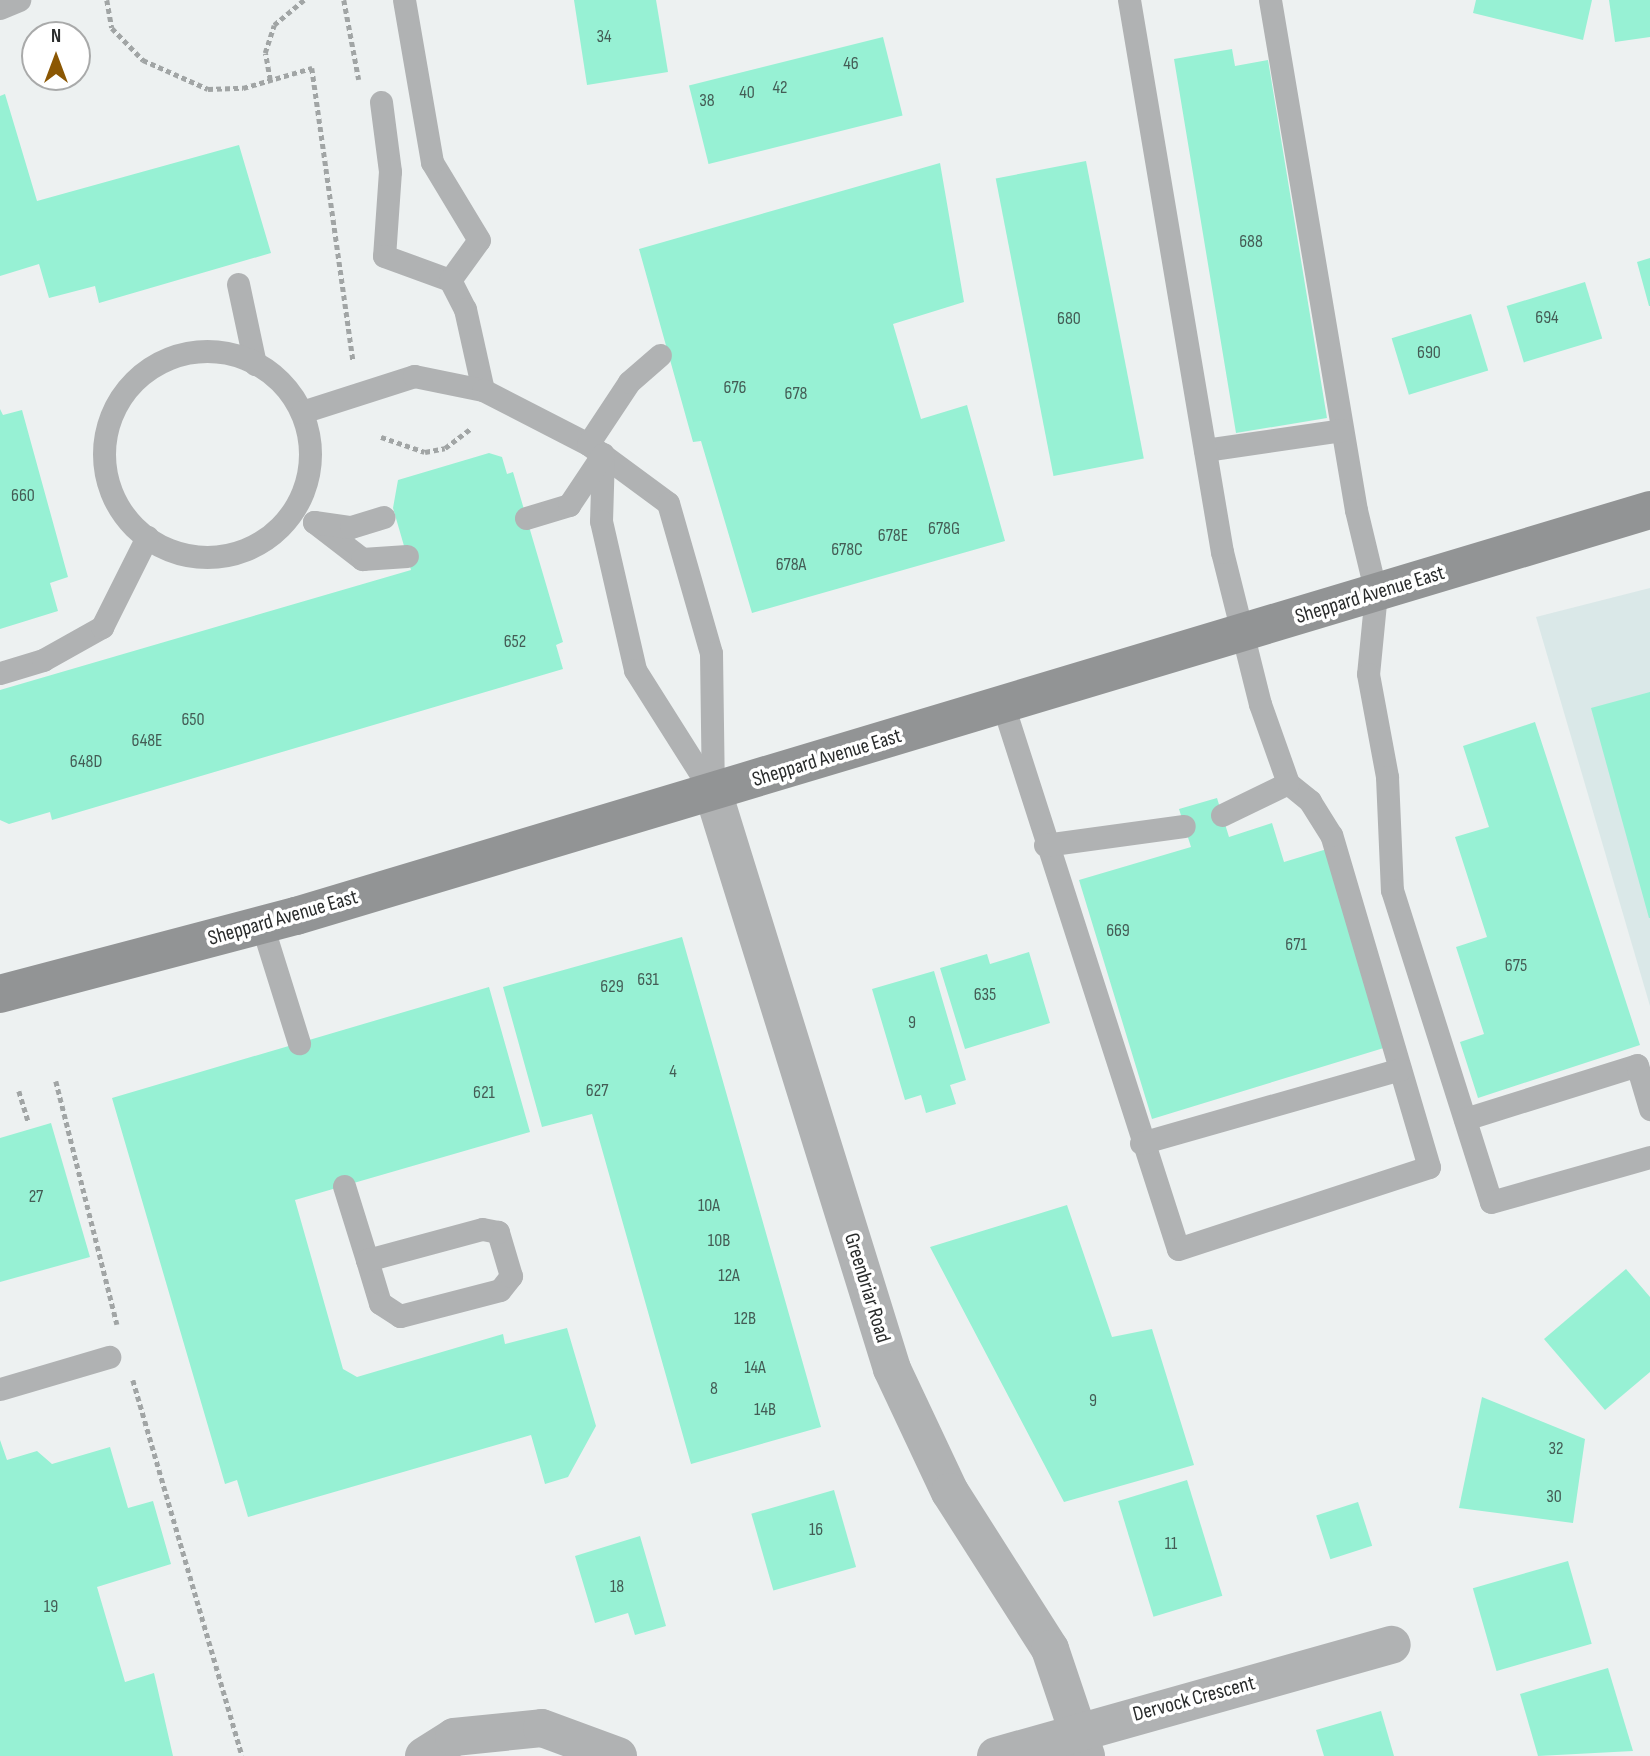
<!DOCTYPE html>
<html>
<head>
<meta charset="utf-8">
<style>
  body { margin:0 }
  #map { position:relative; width:1650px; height:1756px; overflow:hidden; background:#edf1f1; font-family:"Sofia Sans Condensed",sans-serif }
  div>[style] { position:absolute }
  .built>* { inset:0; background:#dae8e8 }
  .building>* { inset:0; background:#97f1d4; transform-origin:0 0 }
  .path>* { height:4.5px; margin-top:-2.25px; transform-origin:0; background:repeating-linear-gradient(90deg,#a1a5a5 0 5px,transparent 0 8.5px) }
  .service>* { height:23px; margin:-11.5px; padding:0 11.5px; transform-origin:11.5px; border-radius:11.5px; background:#b0b2b3 }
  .service>.ring { margin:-11.5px; padding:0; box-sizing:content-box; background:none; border:23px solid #b0b2b3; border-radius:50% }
  .minor>* { height:38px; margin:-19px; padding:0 19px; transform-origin:19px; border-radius:19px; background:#b0b2b3 }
  .secondary>* { height:38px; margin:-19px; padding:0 19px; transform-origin:19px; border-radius:19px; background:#929495 }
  span { translate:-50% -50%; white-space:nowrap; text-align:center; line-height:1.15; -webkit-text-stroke:7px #fff; paint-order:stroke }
  .number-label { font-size:18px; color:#445c55 }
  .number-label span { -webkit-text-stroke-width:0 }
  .street-label { font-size:21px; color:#292b2b }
  .north { position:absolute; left:21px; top:21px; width:70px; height:70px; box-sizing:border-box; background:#fff; border:2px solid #a9aaaa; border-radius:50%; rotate:0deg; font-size:19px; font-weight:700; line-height:28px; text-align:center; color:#292b2b }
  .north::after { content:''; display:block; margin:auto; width:24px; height:32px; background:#8b5703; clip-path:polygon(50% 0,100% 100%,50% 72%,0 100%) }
</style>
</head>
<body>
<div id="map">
  <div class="built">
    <div style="clip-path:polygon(1650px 588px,1650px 1006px,1536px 617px)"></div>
  </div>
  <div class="building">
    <div style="clip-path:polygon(574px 0,656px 0,668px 72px,587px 85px)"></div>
    <div style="clip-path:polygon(1476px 0,1592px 0,1583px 40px,1473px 13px)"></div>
    <div style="clip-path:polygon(1609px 0,1650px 0,1650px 37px,1615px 42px)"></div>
    <div style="left:883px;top:37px;width:81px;height:200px;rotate:76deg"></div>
    <div style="clip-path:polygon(1232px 49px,1235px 66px,1268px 60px,1327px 418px,1236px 433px,1174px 59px)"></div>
    <div style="clip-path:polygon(5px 94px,37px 201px,239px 145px,271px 253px,99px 303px,95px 286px,49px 298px,39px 264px,0 276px,0 96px)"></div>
    <div style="left:1086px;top:161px;width:303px;height:92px;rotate:79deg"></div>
    <div style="clip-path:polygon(940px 163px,964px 302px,893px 324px,921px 419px,967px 405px,1005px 541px,752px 613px,701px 441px,693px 442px,639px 249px)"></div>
    <div style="clip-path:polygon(1650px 258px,1650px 306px,1649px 306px,1637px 262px)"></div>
    <div style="left:1585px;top:282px;width:59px;height:82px;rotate:73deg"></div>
    <div style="left:1471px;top:314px;width:59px;height:83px;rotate:73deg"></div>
    <div style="clip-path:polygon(0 409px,3px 415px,22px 410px,68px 577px,50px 583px,58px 611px,0 629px)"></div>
    <div style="clip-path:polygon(489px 453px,502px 457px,507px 474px,513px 472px,563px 642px,556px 645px,563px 669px,52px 820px,50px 812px,9px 824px,0 820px,0 690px,411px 570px,393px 508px,398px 480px)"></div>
    <div style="clip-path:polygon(1650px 692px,1650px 918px,1649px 918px,1591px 708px)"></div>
    <div style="clip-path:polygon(1535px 722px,1640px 1045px,1478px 1098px,1460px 1042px,1484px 1034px,1456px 947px,1487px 937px,1455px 837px,1489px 827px,1463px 746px)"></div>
    <div style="clip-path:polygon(1217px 798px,1229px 837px,1272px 823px,1284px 862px,1327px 849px,1387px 1047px,1152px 1119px,1079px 880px,1191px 847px,1179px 809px)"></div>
    <div style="clip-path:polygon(682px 937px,821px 1427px,691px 1464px,592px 1114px,542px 1127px,503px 987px)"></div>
    <div style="clip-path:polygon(1029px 952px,1050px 1023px,965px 1049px,940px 968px,987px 954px,990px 964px)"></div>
    <div style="clip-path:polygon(934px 971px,966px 1080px,950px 1085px,956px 1104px,926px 1113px,921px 1095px,905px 1100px,872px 989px)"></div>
    <div style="clip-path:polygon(489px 987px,530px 1132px,295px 1200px,343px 1369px,357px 1377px,503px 1334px,505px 1344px,567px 1328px,596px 1426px,568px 1477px,545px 1484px,531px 1435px,248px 1517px,237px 1480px,225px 1484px,112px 1098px)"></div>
    <div style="clip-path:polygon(51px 1123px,90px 1257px,0 1282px,0 1138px)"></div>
    <div style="clip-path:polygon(1067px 1205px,1112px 1337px,1152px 1329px,1194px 1465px,1064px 1502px,930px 1247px)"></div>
    <div style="clip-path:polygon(1626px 1269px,1650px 1297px,1650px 1372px,1605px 1410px,1544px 1339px)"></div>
    <div style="clip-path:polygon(1482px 1397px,1585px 1439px,1573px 1523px,1459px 1508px)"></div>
    <div style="clip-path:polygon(0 1440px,7px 1460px,37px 1451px,52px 1464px,110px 1447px,128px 1508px,153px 1501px,171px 1564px,97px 1587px,125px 1682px,154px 1673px,173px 1756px,0 1756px)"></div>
    <div style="left:1187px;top:1480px;width:121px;height:72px;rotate:73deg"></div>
    <div style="left:834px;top:1490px;width:80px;height:86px;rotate:74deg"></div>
    <div style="left:1358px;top:1502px;width:46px;height:44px;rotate:72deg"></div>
    <div style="clip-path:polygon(640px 1536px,666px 1626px,635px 1635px,628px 1613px,595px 1623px,575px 1556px)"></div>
    <div style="left:1568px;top:1561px;width:86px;height:99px;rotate:74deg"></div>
    <div style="clip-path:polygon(1608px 1668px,1633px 1751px,1538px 1756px,1520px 1694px)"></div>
    <div style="clip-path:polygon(1381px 1711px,1394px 1756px,1324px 1756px,1316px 1730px)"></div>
  </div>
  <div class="path">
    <div style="left:107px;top:0;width:28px;rotate:80deg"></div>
    <div style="left:112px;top:28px;width:45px;rotate:45.9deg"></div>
    <div style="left:143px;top:60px;width:71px;rotate:24deg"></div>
    <div style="left:208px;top:89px;width:35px;rotate:-2deg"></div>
    <div style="left:243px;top:88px;width:72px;rotate:-16.2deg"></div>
    <div style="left:312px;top:68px;width:295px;rotate:82deg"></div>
    <div style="left:344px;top:0;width:81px;rotate:79.4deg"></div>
    <div style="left:270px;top:80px;width:27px;rotate:-100deg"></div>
    <div style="left:265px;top:53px;width:29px;rotate:-72deg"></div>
    <div style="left:274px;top:25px;width:39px;rotate:-40deg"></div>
    <div style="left:381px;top:437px;width:46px;rotate:18.8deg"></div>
    <div style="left:425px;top:452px;width:20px;rotate:-11deg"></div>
    <div style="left:445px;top:448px;width:31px;rotate:-37deg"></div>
    <div style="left:56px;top:1081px;width:251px;rotate:75.9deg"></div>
    <div style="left:19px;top:1091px;width:31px;rotate:73deg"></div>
    <div style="left:133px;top:1380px;width:391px;rotate:73.8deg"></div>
  </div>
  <div class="service">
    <div style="left:1270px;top:0;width:517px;rotate:80.43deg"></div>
    <div style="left:1356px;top:510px;width:85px;rotate:76.5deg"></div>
    <div style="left:1376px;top:593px;width:81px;rotate:95.6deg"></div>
    <div style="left:1368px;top:674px;width:105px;rotate:79.5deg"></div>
    <div style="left:1387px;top:777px;width:113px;rotate:87.5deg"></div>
    <div style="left:1392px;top:890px;width:327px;rotate:72.4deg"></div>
    <div style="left:1491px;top:1202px;width:165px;rotate:-15.8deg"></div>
    <div style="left:0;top:8px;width:21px;rotate:-23deg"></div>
    <div style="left:381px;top:102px;width:70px;rotate:82.6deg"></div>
    <div style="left:390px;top:171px;width:85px;rotate:94deg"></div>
    <div style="left:384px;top:256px;width:70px;rotate:20deg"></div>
    <div style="left:450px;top:280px;width:49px;rotate:-54.1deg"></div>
    <div style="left:479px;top:240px;width:91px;rotate:-121.1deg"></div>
    <div style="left:432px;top:162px;width:164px;rotate:-99.8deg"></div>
    <div style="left:450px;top:280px;width:33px;rotate:63deg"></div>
    <div style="left:465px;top:309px;width:83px;rotate:77.5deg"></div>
    <div style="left:238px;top:284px;width:82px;rotate:78deg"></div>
    <div class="ring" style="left:104px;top:351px;width:183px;height:183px"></div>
    <div style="left:302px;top:412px;width:118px;rotate:-17.8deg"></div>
    <div style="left:414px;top:376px;width:70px;rotate:11.5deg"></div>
    <div style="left:483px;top:390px;width:118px;rotate:27.2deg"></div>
    <div style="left:588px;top:444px;width:99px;rotate:36.4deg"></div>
    <div style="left:668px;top:503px;width:156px;rotate:74deg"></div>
    <div style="left:711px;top:653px;width:139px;rotate:89.2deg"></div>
    <div style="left:588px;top:444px;width:74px;rotate:-56.5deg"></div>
    <div style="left:629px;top:382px;width:41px;rotate:-41.1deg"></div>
    <div style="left:1205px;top:450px;width:138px;rotate:-8.3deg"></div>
    <div style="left:603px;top:454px;width:67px;rotate:91.7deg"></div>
    <div style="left:601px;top:521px;width:153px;rotate:77.1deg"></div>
    <div style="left:635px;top:670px;width:144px;rotate:57.7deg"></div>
    <div style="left:526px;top:518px;width:45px;rotate:-16.8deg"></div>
    <div style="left:569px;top:505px;width:61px;rotate:-56.3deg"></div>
    <div style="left:314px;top:522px;width:61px;rotate:37.6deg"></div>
    <div style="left:362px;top:559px;width:45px;rotate:-3.8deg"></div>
    <div style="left:314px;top:522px;width:37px;rotate:8deg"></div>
    <div style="left:351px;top:527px;width:34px;rotate:-17deg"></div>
    <div style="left:0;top:673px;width:45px;rotate:-16.8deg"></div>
    <div style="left:43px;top:660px;width:68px;rotate:-29.2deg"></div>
    <div style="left:102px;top:627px;width:101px;rotate:-63.4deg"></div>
    <div style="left:1003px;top:705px;width:571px;rotate:72.17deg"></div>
    <div style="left:1178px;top:1249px;width:264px;rotate:-18.1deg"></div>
    <div style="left:1429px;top:1167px;width:346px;rotate:-106.4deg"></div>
    <div style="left:1331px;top:835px;width:40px;rotate:-122deg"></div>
    <div style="left:1310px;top:801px;width:28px;rotate:-141deg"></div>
    <div style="left:1288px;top:783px;width:84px;rotate:-109.5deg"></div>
    <div style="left:1260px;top:704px;width:157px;rotate:-104deg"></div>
    <div style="left:1222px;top:552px;width:560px;rotate:-99.56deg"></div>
    <div style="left:1222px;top:815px;width:73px;rotate:-25.9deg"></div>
    <div style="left:1045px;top:845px;width:140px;rotate:-7.8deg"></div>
    <div style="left:262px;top:925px;width:124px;rotate:72.6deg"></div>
    <div style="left:1465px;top:1119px;width:180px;rotate:-17.4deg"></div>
    <div style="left:1637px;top:1065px;width:46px;rotate:73.5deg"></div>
    <div style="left:1141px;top:1143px;width:269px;rotate:-15.9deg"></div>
    <div style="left:344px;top:1186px;width:77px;rotate:72.7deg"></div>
    <div style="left:367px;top:1260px;width:45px;rotate:73.2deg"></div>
    <div style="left:380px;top:1303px;width:24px;rotate:33deg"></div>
    <div style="left:400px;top:1316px;width:103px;rotate:-14.6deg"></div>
    <div style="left:500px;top:1290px;width:18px;rotate:-52deg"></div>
    <div style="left:511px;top:1276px;width:46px;rotate:-106.5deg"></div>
    <div style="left:498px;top:1232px;width:16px;rotate:-169deg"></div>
    <div style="left:482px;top:1229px;width:119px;rotate:164.9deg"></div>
    <div style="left:0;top:1389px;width:114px;rotate:-16.4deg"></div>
  </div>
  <div class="minor">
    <div style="left:713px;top:792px;width:604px;rotate:72.76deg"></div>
    <div style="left:892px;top:1369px;width:136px;rotate:64.8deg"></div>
    <div style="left:950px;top:1492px;width:186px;rotate:57.5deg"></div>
    <div style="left:1050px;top:1649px;width:113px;rotate:71.4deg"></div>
    <div style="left:424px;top:1756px;width:36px;rotate:-32deg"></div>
    <div style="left:454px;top:1737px;width:88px;rotate:-5.8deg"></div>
    <div style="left:542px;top:1728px;width:81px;rotate:20.2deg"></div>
    <div style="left:996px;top:1756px;width:411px;rotate:-15.7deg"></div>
  </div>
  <div class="secondary">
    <div style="left:0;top:994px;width:306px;rotate:-14.8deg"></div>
    <div style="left:296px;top:916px;width:1414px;rotate:-16.69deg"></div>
  </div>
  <div class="number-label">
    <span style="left:604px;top:37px">34</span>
    <span style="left:851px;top:64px">46</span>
    <span style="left:780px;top:88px">42</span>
    <span style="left:747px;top:93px">40</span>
    <span style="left:707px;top:101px">38</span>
    <span style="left:1251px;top:242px">688</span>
    <span style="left:1547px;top:318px">694</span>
    <span style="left:1069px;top:319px">680</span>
    <span style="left:1429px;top:353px">690</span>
    <span style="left:735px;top:388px">676</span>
    <span style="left:796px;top:394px">678</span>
    <span style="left:23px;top:496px">660</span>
    <span style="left:944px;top:529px">678G</span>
    <span style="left:893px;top:536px">678E</span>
    <span style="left:847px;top:550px">678C</span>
    <span style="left:791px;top:565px">678A</span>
    <span style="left:515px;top:642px">652</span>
    <span style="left:193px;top:720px">650</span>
    <span style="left:147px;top:741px">648E</span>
    <span style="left:86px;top:762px">648D</span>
    <span style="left:1118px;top:931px">669</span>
    <span style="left:1296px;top:945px">671</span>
    <span style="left:1516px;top:966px">675</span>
    <span style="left:648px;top:980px">631</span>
    <span style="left:612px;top:987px">629</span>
    <span style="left:985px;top:995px">635</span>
    <span style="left:912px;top:1023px">9</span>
    <span style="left:673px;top:1072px">4</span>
    <span style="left:597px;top:1091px">627</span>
    <span style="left:484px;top:1093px">621</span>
    <span style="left:36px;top:1197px">27</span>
    <span style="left:709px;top:1206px">10A</span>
    <span style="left:719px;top:1241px">10B</span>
    <span style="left:729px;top:1276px">12A</span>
    <span style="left:745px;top:1319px">12B</span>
    <span style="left:755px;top:1368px">14A</span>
    <span style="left:714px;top:1389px">8</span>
    <span style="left:1093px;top:1401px">9</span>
    <span style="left:765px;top:1410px">14B</span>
    <span style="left:1556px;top:1449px">32</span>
    <span style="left:1554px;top:1497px">30</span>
    <span style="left:816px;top:1530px">16</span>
    <span style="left:1171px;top:1544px">11</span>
    <span style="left:617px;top:1587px">18</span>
    <span style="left:51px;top:1607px">19</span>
  </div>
  <div class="street-label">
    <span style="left:1370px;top:595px;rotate:-17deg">Sheppard Avenue East</span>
    <span style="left:827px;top:758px;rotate:-17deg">Sheppard Avenue East</span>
    <span style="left:283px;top:918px;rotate:-16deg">Sheppard Avenue East</span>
    <span style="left:867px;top:1288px;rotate:73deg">Greenbriar Road</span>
    <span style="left:1194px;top:1699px;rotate:-15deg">Dervock Crescent</span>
  </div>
  <div class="north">N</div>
</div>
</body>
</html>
